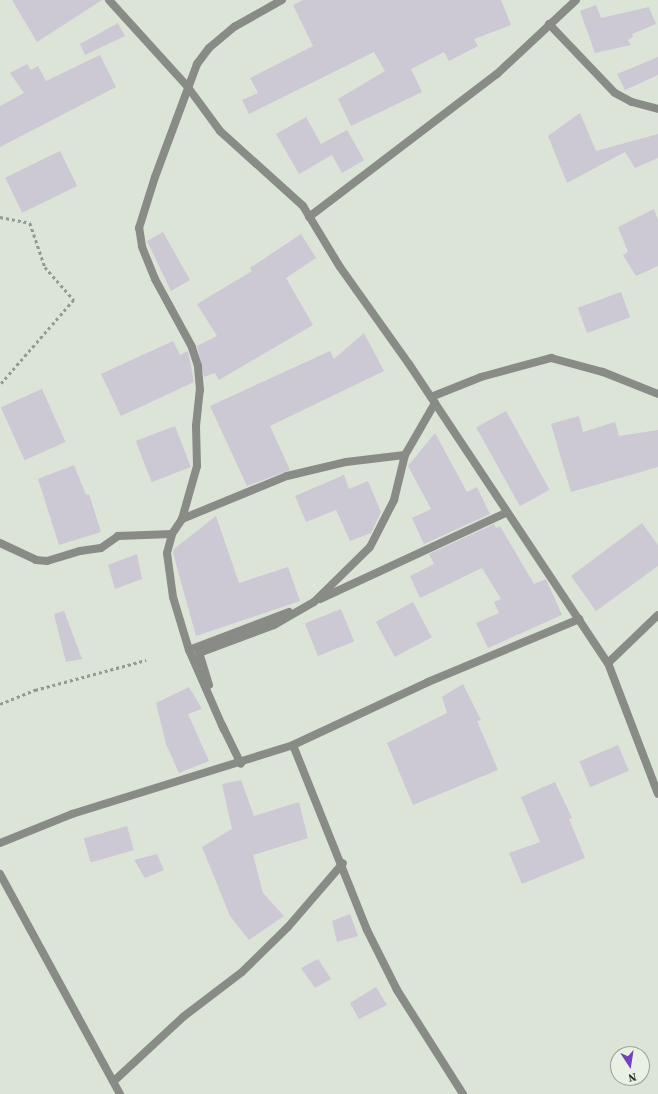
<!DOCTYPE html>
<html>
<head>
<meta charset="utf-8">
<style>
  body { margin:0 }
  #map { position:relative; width:658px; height:1094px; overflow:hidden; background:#dce4d8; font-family:"Source Serif 4",serif }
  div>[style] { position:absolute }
  .building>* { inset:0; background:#ccc8d4; transform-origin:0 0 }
  .path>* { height:2.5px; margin-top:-1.25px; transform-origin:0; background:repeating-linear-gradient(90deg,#949a91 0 3px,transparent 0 6px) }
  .street>* { height:8px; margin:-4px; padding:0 4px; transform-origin:4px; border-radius:4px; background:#888b86 }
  span { translate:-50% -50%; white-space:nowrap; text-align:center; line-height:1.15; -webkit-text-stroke:4px #e9f1e5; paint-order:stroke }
  .north { position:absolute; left:610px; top:1046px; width:40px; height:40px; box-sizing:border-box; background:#e9f1e5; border:1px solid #9ba198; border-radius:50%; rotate:168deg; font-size:11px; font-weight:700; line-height:16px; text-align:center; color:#252824 }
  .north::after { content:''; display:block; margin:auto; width:14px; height:18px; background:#7544bc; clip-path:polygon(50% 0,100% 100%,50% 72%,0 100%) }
</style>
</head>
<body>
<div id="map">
  <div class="building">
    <div style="clip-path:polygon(12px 0,102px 0,37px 42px)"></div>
    <div style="clip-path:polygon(303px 0,501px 0,511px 25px,474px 39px,478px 46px,449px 61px,444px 52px,411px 69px,422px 92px,351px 126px,338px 99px,385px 71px,374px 52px,249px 114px,242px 100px,258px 93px,250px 78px,313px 46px,293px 5px)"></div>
    <div style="clip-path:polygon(596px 5px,601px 18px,649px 7px,656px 24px,632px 34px,633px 37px,628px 40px,631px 45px,595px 53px,580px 11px)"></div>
    <div style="clip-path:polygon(118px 23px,125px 36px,85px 55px,80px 44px)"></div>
    <div style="clip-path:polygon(100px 55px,116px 87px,0 147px,0 106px,24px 93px,10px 73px,27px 64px,31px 70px,38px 66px,46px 81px)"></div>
    <div style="clip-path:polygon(658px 57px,658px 75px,625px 90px,617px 74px)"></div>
    <div style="clip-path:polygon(580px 113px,596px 151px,658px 134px,658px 158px,635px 168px,625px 152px,567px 183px,548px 136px)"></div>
    <div style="clip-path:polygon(306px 117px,321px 144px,347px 130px,364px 160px,342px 173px,332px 155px,299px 174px,276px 134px)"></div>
    <div style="left:60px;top:151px;width:39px;height:61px;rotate:64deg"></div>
    <div style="clip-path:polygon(654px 209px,658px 220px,658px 266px,636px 276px,623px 255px,628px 252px,618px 227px)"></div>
    <div style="clip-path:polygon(163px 232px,190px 280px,171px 291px,147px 241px)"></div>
    <div style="clip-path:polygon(301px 234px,316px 258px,286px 278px,313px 325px,219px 380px,215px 373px,204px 377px,197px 346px,217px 336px,197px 304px,252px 271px,250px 268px)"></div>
    <div style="left:621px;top:292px;width:27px;height:46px;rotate:70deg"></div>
    <div style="clip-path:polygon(364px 333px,384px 371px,270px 426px,290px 470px,247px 486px,210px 406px,330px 351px,334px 359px)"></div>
    <div style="clip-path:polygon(173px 341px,180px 355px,188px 351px,194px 382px,121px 416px,101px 374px)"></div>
    <div style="left:42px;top:389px;width:58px;height:45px;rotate:66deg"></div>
    <div style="left:506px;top:411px;width:90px;height:34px;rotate:61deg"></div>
    <div style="clip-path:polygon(579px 416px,583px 432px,615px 422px,619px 436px,658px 430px,658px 467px,571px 492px,551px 424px)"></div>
    <div style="left:175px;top:426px;width:44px;height:42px;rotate:69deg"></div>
    <div style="clip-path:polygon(435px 433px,467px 492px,477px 487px,490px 514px,424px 544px,412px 518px,431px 509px,408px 466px)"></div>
    <div style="clip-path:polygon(74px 465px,86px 495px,89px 494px,101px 532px,59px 545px,38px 479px)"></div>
    <div style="clip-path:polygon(344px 475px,349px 489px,368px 481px,381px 512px,371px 533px,350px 541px,336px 510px,306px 522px,295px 496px)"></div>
    <div style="clip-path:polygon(216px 516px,239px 583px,288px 567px,300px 601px,196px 636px,173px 553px,174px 549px)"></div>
    <div style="clip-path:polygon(642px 523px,658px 545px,658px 566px,596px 611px,571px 576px)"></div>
    <div style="clip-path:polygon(494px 524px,496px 528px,500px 526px,534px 584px,546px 579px,562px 615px,488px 648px,476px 623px,499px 613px,494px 602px,501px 599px,482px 568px,420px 598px,410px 576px,434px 564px,429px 554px)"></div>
    <div style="clip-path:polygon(137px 554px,142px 579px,115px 589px,108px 565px)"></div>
    <div style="left:413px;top:602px;width:40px;height:42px;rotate:62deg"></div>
    <div style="left:341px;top:609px;width:35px;height:39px;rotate:68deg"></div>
    <div style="clip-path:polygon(64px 611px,82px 659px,66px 662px,54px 614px)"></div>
    <div style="clip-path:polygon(463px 684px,481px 720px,477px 721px,498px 770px,413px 805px,387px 743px,447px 713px,442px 697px)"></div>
    <div style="clip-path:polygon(189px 687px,202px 709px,188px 714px,209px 761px,179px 773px,166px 744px,156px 703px)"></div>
    <div style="left:618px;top:745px;width:28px;height:42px;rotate:67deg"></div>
    <div style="clip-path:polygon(241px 780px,254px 816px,299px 802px,308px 838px,253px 855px,263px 893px,284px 916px,249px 940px,230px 916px,202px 847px,232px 829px,222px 784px)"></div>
    <div style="clip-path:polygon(555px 782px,572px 818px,569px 819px,585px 858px,522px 884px,509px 853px,540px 842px,521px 797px)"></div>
    <div style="left:127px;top:826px;width:25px;height:45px;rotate:74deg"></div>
    <div style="clip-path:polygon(157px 854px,164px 870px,145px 878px,134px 860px)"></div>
    <div style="clip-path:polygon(350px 914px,358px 936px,337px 942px,332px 921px)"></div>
    <div style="clip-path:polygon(318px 959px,331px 979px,315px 988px,301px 968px)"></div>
    <div style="clip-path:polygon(376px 987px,387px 1005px,359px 1019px,350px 1003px)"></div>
  </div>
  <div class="path">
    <div style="left:0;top:217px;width:31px;rotate:11deg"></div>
    <div style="left:30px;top:223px;width:46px;rotate:71.2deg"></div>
    <div style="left:45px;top:267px;width:44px;rotate:48.7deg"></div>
    <div style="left:74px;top:300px;width:113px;rotate:131deg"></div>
    <div style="left:0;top:704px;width:38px;rotate:-22deg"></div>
    <div style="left:35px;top:690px;width:115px;rotate:-15.1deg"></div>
  </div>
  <div class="street">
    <div style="left:109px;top:0;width:116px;rotate:47.8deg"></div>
    <div style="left:187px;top:86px;width:56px;rotate:53.7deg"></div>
    <div style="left:220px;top:131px;width:112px;rotate:42.1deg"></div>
    <div style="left:303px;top:206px;width:71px;rotate:58.8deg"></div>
    <div style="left:340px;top:267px;width:119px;rotate:54.6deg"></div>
    <div style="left:409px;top:364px;width:359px;rotate:56.4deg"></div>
    <div style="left:608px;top:663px;width:140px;rotate:69.1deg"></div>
    <div style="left:549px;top:24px;width:95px;rotate:46.3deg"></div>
    <div style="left:615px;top:93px;width:19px;rotate:28deg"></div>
    <div style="left:632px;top:102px;width:27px;rotate:15deg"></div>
    <div style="left:309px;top:217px;width:236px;rotate:-37.3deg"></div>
    <div style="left:497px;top:74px;width:108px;rotate:-43.1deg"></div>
    <div style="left:431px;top:397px;width:54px;rotate:-21.8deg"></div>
    <div style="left:481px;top:377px;width:73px;rotate:-15.2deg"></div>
    <div style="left:551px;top:358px;width:54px;rotate:15.1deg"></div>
    <div style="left:603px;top:372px;width:59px;rotate:21.8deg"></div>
    <div style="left:182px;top:519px;width:113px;rotate:-22.3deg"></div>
    <div style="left:287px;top:476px;width:61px;rotate:-13.3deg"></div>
    <div style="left:346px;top:462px;width:59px;rotate:-6.8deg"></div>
    <div style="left:0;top:543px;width:40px;rotate:25deg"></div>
    <div style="left:36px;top:560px;width:11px;rotate:5deg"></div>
    <div style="left:47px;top:561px;width:34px;rotate:-17deg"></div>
    <div style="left:80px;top:551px;width:21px;rotate:-8deg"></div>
    <div style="left:101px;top:548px;width:21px;rotate:-35deg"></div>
    <div style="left:118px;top:536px;width:54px;rotate:-2.1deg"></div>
    <div style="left:320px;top:599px;width:206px;rotate:-24.9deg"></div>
    <div style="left:189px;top:650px;width:107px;rotate:-20.8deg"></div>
    <div style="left:608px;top:663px;width:69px;rotate:-43.8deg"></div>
    <div style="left:209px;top:685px;width:34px;rotate:-107deg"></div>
    <div style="left:199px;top:653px;width:80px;rotate:-20.5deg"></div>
    <div style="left:274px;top:625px;width:46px;rotate:-29.9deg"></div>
    <div style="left:314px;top:602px;width:78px;rotate:-44.5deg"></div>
    <div style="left:370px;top:547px;width:53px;rotate:-62.9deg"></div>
    <div style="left:394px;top:500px;width:46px;rotate:-76.3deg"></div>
    <div style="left:405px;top:455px;width:60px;rotate:-60deg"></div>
    <div style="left:222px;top:725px;width:43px;rotate:64deg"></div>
    <div style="left:224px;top:730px;width:87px;rotate:-113.6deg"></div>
    <div style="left:189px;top:650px;width:55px;rotate:-106.8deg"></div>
    <div style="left:173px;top:597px;width:44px;rotate:-97.8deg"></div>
    <div style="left:167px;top:553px;width:20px;rotate:-75deg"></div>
    <div style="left:172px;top:534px;width:18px;rotate:-56deg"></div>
    <div style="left:182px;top:519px;width:55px;rotate:-74.2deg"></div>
    <div style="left:197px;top:466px;width:40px;rotate:-91.4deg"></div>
    <div style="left:196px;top:426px;width:36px;rotate:-84deg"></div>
    <div style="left:200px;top:390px;width:24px;rotate:-95deg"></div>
    <div style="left:198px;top:366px;width:20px;rotate:-108deg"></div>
    <div style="left:192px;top:347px;width:77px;rotate:-118.6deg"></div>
    <div style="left:155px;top:279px;width:35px;rotate:-112deg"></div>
    <div style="left:142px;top:246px;width:18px;rotate:-99deg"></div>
    <div style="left:139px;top:228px;width:53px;rotate:-72.6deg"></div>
    <div style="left:155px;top:177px;width:121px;rotate:-69.6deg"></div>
    <div style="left:197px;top:64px;width:20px;rotate:-53deg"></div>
    <div style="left:209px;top:48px;width:33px;rotate:-40deg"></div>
    <div style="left:234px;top:27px;width:55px;rotate:-29.4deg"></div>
    <div style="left:293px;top:745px;width:199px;rotate:68.2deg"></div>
    <div style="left:367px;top:930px;width:67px;rotate:63.4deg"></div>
    <div style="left:397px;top:990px;width:123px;rotate:57.6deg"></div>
    <div style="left:0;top:843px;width:78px;rotate:-21.9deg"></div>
    <div style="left:72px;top:814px;width:232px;rotate:-17.3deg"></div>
    <div style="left:293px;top:745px;width:149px;rotate:-25deg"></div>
    <div style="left:428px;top:682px;width:164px;rotate:-22.6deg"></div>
    <div style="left:0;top:874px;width:251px;rotate:61.4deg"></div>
    <div style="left:114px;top:1081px;width:94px;rotate:-42.8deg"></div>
    <div style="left:183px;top:1017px;width:74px;rotate:-37.3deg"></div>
    <div style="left:242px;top:972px;width:64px;rotate:-44.4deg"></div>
    <div style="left:288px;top:927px;width:84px;rotate:-49.3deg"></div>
  </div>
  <div class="north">N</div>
</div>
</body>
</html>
